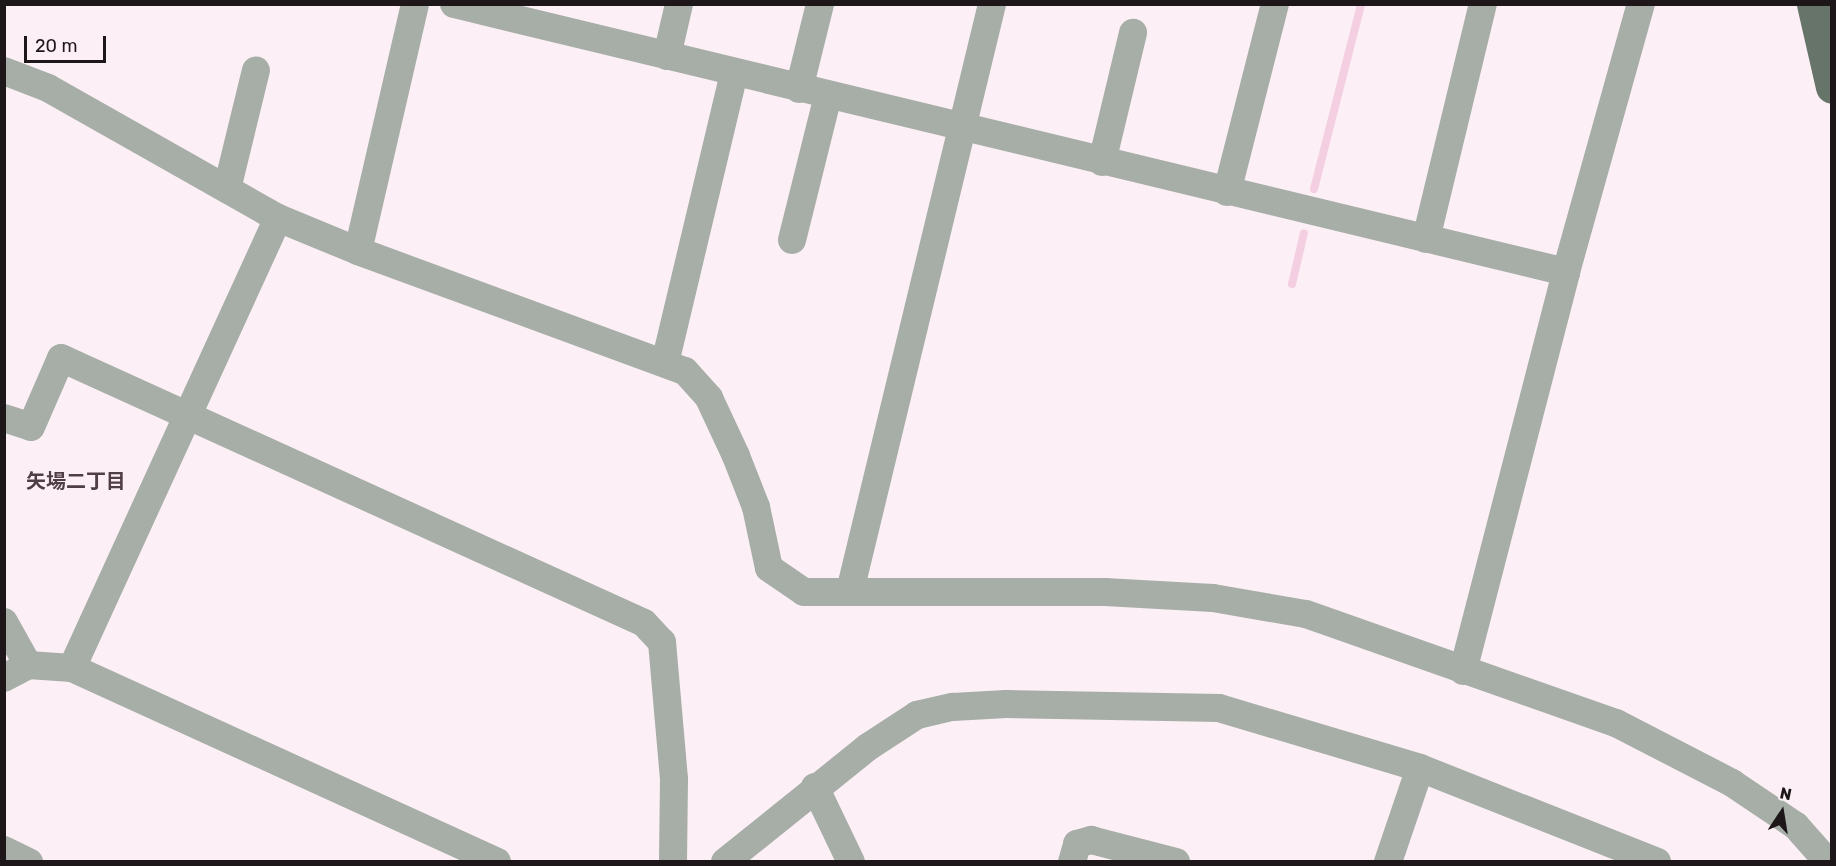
<!DOCTYPE html>
<html>
<head>
<meta charset="utf-8">
<style>
  body { margin:0 }
  #map { position:relative; width:1836px; height:866px; overflow:hidden; background:#fceff5; font-family:Rubik,"Noto Sans JP",sans-serif }
  div>[style] { position:absolute }
  .stream>* { height:8px; margin:-4px; padding:0 4px; transform-origin:4px; border-radius:4px; background:#f4cfe1 }
  .minor>* { height:28px; margin:-14px; padding:0 14px; transform-origin:14px; border-radius:14px; background:#a6aea7 }
  .major>* { height:33px; margin:-16.5px; padding:0 16.5px; transform-origin:16.5px; border-radius:16.5px; background:#677469 }
  span { translate:-50% -50%; white-space:nowrap; text-align:center; line-height:1.15; -webkit-text-stroke:4.5px #fceff5; paint-order:stroke }
  .neighbourhood-label { font-size:20px; color:#503e47; font-weight:700 }
  .frame { position:absolute; inset:0; border:6px solid #1e171a; pointer-events:none }
  .north { position:absolute; left:1752px; top:782px; width:60px; height:60px; -webkit-text-stroke:4px #fceff5; paint-order:stroke; rotate:12deg; font-size:16px; font-weight:700; line-height:24px; text-align:center; color:#1e171a }
  .north::after { content:''; display:block; margin:auto; width:21px; height:27px; background:#1e171a; clip-path:polygon(50% 0,100% 100%,50% 72%,0 100%) }
  .scale { position:absolute; left:24px; top:36px; width:82px; height:27px; box-sizing:border-box; border:3px solid #1e171a; border-top:0; padding-left:8px; font-size:18px; line-height:21px; white-space:nowrap; color:#1e171a; -webkit-text-stroke:4px #fceff5; paint-order:stroke }
</style>
</head>
<body>
<div id="map">
  <div class="stream">
    <div style="left:1314px;top:189px;width:191px;rotate:-75.7deg"></div>
    <div style="left:1292px;top:284px;width:52px;rotate:-76.8deg"></div>
  </div>
  <div class="minor">
    <div style="left:454px;top:4px;width:1144px;rotate:13.55deg"></div>
    <div style="left:667px;top:56px;width:53px;rotate:-77deg"></div>
    <div style="left:4px;top:71px;width:47px;rotate:21.1deg"></div>
    <div style="left:48px;top:88px;width:264px;rotate:29.5deg"></div>
    <div style="left:278px;top:218px;width:87px;rotate:22.4deg"></div>
    <div style="left:358px;top:251px;width:348px;rotate:20.2deg"></div>
    <div style="left:685px;top:371px;width:36px;rotate:48deg"></div>
    <div style="left:709px;top:398px;width:64px;rotate:65deg"></div>
    <div style="left:736px;top:456px;width:55px;rotate:68.6deg"></div>
    <div style="left:756px;top:507px;width:62px;rotate:78deg"></div>
    <div style="left:769px;top:568px;width:42px;rotate:34.4deg"></div>
    <div style="left:804px;top:592px;width:301px"></div>
    <div style="left:1105px;top:592px;width:108px;rotate:3.2deg"></div>
    <div style="left:1213px;top:598px;width:94px;rotate:9.8deg"></div>
    <div style="left:1306px;top:614px;width:329px;rotate:19.4deg"></div>
    <div style="left:1616px;top:723px;width:131px;rotate:27.3deg"></div>
    <div style="left:1732px;top:783px;width:77px;rotate:33.9deg"></div>
    <div style="left:1796px;top:826px;width:48px;rotate:48.4deg"></div>
    <div style="left:799px;top:89px;width:88px;rotate:-76.1deg"></div>
    <div style="left:1102px;top:162px;width:133px;rotate:-76.5deg"></div>
    <div style="left:227px;top:189px;width:122px;rotate:-76.3deg"></div>
    <div style="left:1227px;top:192px;width:194px;rotate:-75.7deg"></div>
    <div style="left:1426px;top:239px;width:242px;rotate:-76.4deg"></div>
    <div style="left:792px;top:240px;width:148px;rotate:-76deg"></div>
    <div style="left:358px;top:251px;width:253px;rotate:-77deg"></div>
    <div style="left:665px;top:363px;width:298px;rotate:-76.6deg"></div>
    <div style="left:4px;top:418px;width:28px;rotate:18deg"></div>
    <div style="left:31px;top:427px;width:75px;rotate:-66.5deg"></div>
    <div style="left:61px;top:358px;width:640px;rotate:24.44deg"></div>
    <div style="left:644px;top:623px;width:26px;rotate:47deg"></div>
    <div style="left:662px;top:642px;width:138px;rotate:85deg"></div>
    <div style="left:674px;top:779px;width:83px;rotate:90.7deg"></div>
    <div style="left:850px;top:591px;width:604px;rotate:-76.4deg"></div>
    <div style="left:4px;top:622px;width:49px;rotate:60.8deg"></div>
    <div style="left:72px;top:668px;width:495px;rotate:-65.4deg"></div>
    <div style="left:1463px;top:671px;width:412px;rotate:-75.5deg"></div>
    <div style="left:1566px;top:272px;width:278px;rotate:-74.4deg"></div>
    <div style="left:4px;top:678px;width:27px;rotate:-28deg"></div>
    <div style="left:28px;top:665px;width:44px;rotate:3.9deg"></div>
    <div style="left:72px;top:668px;width:467px;rotate:24.5deg"></div>
    <div style="left:815px;top:787px;width:83px;rotate:64.4deg"></div>
    <div style="left:4px;top:850px;width:28px;rotate:26deg"></div>
    <div style="left:725px;top:862px;width:184px;rotate:-38.8deg"></div>
    <div style="left:868px;top:747px;width:59px;rotate:-33.1deg"></div>
    <div style="left:917px;top:715px;width:37px;rotate:-13deg"></div>
    <div style="left:953px;top:707px;width:53px;rotate:-3.2deg"></div>
    <div style="left:1006px;top:704px;width:213px;rotate:1.1deg"></div>
    <div style="left:1219px;top:708px;width:210px;rotate:16.6deg"></div>
    <div style="left:1420px;top:768px;width:255px;rotate:21.6deg"></div>
    <div style="left:1072px;top:862px;width:19px;rotate:-74deg"></div>
    <div style="left:1077px;top:844px;width:15px;rotate:-16deg"></div>
    <div style="left:1091px;top:840px;width:88px;rotate:14.5deg"></div>
    <div style="left:1388px;top:862px;width:99px;rotate:-71.2deg"></div>
  </div>
  <div class="major">
    <div style="left:1813px;top:4px;width:85px;rotate:77.1deg"></div>
  </div>
  <div class="neighbourhood-label">
    <span style="left:76px;top:481px">矢場二丁目</span>
  </div>
  <div class="frame"></div>
  <div class="north">N</div>
  <div class="scale">20 m</div>
</div>
</body>
</html>
